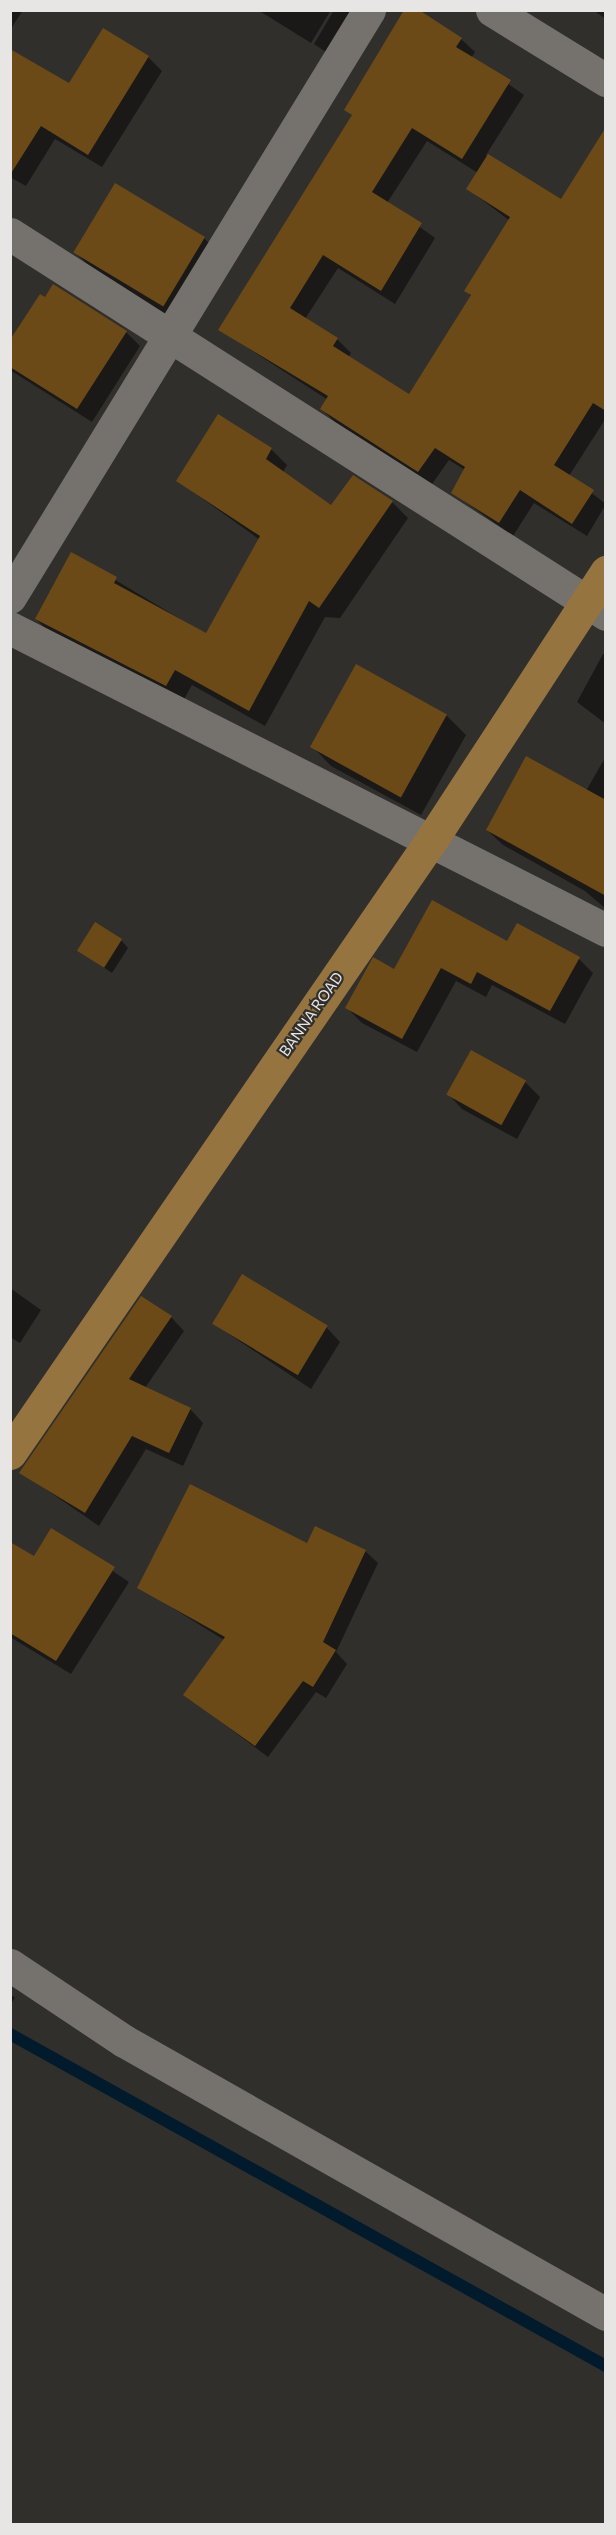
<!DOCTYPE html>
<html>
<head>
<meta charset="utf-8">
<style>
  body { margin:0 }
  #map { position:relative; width:616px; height:2535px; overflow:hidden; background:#312f2c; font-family:Commissioner,sans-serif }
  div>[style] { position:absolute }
  .shadow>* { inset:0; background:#0007 }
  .stream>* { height:12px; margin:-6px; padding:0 6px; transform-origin:6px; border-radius:6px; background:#011a2c }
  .building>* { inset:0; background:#6c4a17; transform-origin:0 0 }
  .street>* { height:33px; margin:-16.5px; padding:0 16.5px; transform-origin:16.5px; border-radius:16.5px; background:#75726e }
  .primary>* { height:33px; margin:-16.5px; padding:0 16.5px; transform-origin:16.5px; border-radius:16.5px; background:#95743f }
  span { translate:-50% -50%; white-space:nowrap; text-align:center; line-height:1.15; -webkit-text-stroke:4.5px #312f2c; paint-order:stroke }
  .street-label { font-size:15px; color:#e8e6e4 }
  .frame { position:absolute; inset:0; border:12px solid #e8e6e4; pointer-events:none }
</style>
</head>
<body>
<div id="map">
  <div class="shadow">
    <div style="clip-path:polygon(10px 10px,23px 10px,10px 30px)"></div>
    <div style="clip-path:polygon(258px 10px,331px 10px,311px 43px)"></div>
    <div style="clip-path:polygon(334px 10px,356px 10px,329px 54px,314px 44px)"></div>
    <div style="clip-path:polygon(593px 10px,606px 10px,606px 19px)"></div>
    <div style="clip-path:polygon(evenodd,461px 39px,475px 52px,471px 58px,524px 95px,486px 155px,561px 201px,606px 327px,606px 418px,569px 476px,606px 504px,587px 536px,534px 503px,513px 536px,453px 493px,465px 470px,449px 460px,432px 484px,336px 423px,322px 409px,328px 400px,220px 330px,353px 116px,346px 110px,461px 39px,427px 141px,478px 173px,468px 189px,510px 221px,466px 291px,471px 296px,409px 396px,348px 358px,351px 353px,337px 339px,305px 319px,338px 268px,395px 304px,435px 238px,387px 203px,427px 141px)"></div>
    <div style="clip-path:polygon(10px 50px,69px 85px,148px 57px,162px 71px,102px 167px,55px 139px,26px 186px,10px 177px)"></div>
    <div style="clip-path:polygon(204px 238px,223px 258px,174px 322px,94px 271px,75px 252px)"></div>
    <div style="clip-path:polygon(126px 332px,140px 346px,92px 422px,10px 370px,10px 343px)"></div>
    <div style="clip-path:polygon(271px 449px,287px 465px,283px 472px,332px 507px,392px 502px,408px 518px,340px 618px,325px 617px,265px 726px,192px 685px,183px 701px,52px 635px,36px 619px,72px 554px,207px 635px,260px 540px,178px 481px)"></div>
    <div style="clip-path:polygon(603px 654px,606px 655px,606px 724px,577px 702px)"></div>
    <div style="clip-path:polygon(356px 666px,446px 715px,466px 735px,421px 815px,331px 766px,312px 746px)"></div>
    <div style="clip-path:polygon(606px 756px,606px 909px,585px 891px,503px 845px,487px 830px,586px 791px)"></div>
    <div style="clip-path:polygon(121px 940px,128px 948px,112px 973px,79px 950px)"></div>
    <div style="clip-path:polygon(507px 943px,579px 959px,593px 973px,565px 1024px,492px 985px,486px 997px,456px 981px,417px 1052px,362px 1023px,347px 1008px,395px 971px)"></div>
    <div style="clip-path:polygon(525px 1082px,540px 1097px,517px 1139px,462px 1109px,448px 1094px)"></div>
    <div style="clip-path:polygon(10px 1288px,41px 1310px,20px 1343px,10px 1337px)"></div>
    <div style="clip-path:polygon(171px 1317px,184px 1331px,145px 1388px,190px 1409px,203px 1423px,183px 1466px,146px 1449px,99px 1526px,21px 1472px)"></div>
    <div style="clip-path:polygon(214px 1324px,326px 1327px,340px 1342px,311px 1389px)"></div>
    <div style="clip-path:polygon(52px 1530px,129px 1582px,71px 1674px,10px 1637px,11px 1543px,34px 1558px)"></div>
    <div style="clip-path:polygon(365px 1551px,378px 1563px,336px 1652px,347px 1664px,326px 1698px,316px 1692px,268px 1757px,185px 1695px,224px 1640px,139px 1587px)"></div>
    <div style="clip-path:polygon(10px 1993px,15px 1998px,10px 2005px)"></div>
  </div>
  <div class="stream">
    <div style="left:10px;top:2034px;width:682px;rotate:29.12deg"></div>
  </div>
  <div class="building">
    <div style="clip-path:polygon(404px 10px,419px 10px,462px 38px,456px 47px,511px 80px,462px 159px,412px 128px,372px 192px,422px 223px,381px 291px,323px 255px,290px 308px,338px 338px,333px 346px,409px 394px,471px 295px,464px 291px,510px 217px,466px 189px,488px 154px,561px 199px,606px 127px,606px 411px,593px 403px,554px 465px,594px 490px,572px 524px,520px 490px,499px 523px,451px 493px,465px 467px,435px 448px,418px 472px,320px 409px,328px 396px,218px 330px,352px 115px,344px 110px)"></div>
    <div style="clip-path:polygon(103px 28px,149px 56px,88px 155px,41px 126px,10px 175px,10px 49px,69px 83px)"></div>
    <div style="left:115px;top:183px;width:105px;height:81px;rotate:31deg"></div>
    <div style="clip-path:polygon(53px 284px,127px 331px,77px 409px,10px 367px,10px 340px,40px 294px,45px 297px)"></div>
    <div style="clip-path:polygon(218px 414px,272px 448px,266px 459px,331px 505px,353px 475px,393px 501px,319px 608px,309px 601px,249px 711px,175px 670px,166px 686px,35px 619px,71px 552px,117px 577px,114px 583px,206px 633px,260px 536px,176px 481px)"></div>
    <div style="left:356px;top:664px;width:104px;height:95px;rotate:29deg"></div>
    <div style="clip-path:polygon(526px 756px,606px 800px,606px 896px,486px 830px)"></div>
    <div style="clip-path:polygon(432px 900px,507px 941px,517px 923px,580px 957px,550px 1011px,477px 972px,471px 984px,441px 968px,402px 1039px,345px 1008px,373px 957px,394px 969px)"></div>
    <div style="left:95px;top:922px;width:32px;height:34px;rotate:32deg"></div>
    <div style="left:471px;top:1050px;width:63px;height:51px;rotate:29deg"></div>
    <div style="left:242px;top:1274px;width:100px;height:58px;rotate:31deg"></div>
    <div style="clip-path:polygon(141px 1296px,172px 1316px,129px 1379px,191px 1408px,169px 1453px,132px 1436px,85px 1513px,19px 1473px)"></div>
    <div style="clip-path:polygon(190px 1484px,307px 1543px,315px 1526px,366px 1550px,323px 1642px,336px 1650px,313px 1687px,303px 1681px,255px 1746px,183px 1695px,225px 1637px,137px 1588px)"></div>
    <div style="clip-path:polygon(51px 1528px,115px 1567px,56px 1661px,10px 1633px,10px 1542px,34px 1556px)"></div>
  </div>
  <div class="street">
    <div style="left:492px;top:10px;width:134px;rotate:31.6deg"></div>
    <div style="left:10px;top:234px;width:707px;rotate:32.52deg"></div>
    <div style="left:10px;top:597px;width:688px;rotate:-58.55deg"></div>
    <div style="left:10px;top:628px;width:668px;rotate:26.87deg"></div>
    <div style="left:10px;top:1965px;width:137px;rotate:33.7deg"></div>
    <div style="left:124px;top:2041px;width:554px;rotate:29.53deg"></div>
  </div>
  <div class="primary">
    <div style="left:10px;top:1453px;width:745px;rotate:-55.5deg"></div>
    <div style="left:432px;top:839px;width:319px;rotate:-56.9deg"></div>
  </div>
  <div class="street-label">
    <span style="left:311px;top:1014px;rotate:-55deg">BANNA ROAD</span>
  </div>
  <div class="frame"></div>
</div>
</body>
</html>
